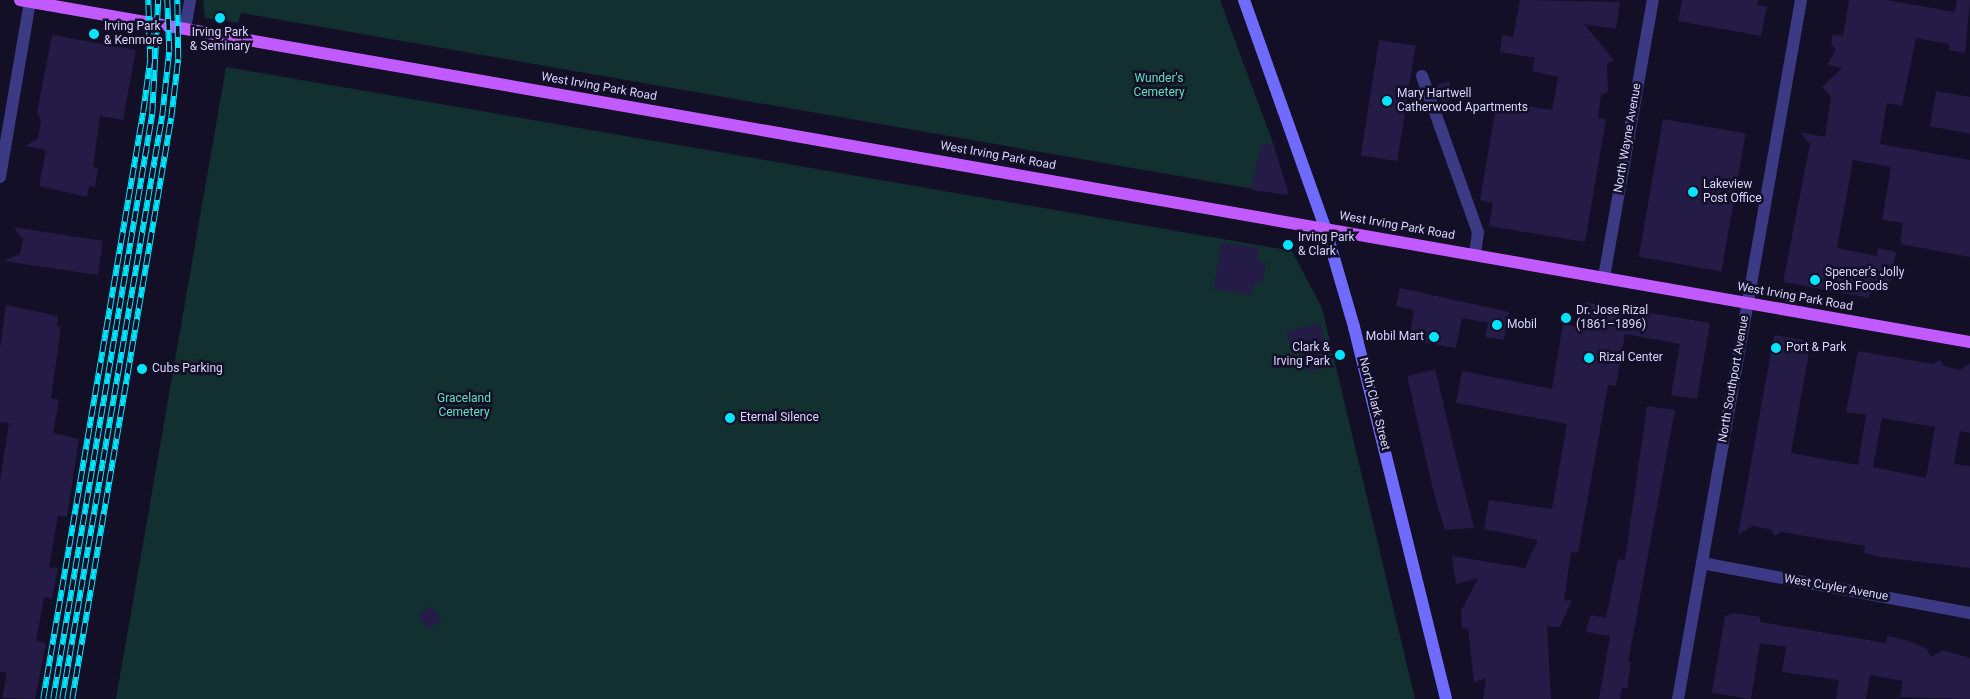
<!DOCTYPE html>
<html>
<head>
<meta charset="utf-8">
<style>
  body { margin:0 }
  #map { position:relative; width:1970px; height:699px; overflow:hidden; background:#130f26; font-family:Roboto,sans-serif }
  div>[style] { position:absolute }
  .green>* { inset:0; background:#12302f }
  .building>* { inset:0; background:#241b47; transform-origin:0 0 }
  .minor>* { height:12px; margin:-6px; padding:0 6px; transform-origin:6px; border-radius:6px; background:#3d3a85 }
  .tertiary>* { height:12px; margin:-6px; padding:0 6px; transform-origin:6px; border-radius:6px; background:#3d3a85 }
  .secondary>* { height:12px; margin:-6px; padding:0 6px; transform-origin:6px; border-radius:6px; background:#6f6bff }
  .primary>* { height:12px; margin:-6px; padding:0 6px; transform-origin:6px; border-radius:6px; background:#c25bff }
  .rail>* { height:5.5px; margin-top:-2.75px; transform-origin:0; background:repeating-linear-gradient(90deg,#130f26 0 11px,#00e5ff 0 22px); box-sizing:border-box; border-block:1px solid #00e5ff }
  .dots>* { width:14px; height:14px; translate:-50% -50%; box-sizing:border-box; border:2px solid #130f26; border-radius:50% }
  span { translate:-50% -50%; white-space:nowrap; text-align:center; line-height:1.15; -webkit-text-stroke:5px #130f26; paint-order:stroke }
  .poi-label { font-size:12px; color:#d9d4ff }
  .left { translate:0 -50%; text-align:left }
  .right { translate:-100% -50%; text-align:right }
  .park-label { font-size:12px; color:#5fe0c0 }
  .street-label { font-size:12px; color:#d9d4ff }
</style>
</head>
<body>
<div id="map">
  <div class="green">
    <div style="clip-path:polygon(203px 0,1220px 0,1274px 146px,1282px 194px,241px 13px,238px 23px,205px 18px)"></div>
    <div style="clip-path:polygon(226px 67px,1292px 251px,1322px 308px,1415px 699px,116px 699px)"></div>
  </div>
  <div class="building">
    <div style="clip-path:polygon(1520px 0,1620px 2px,1616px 29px,1584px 24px,1614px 60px,1607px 64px,1608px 92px,1601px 95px,1598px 118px,1606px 119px,1585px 242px,1489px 226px,1493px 203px,1480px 200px,1497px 101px,1552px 110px,1558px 77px,1532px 71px,1535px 58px,1500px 52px,1502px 35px,1513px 37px)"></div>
    <div style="clip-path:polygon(1682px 0,1758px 0,1757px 5px,1767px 6px,1761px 36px,1678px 21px)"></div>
    <div style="clip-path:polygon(1849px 0,1886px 0,1955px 12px,1957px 0,1970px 0,1965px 53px,1949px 50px,1949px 44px,1916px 38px,1902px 106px,1887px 103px,1880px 144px,1970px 160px,1970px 257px,1900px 244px,1903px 223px,1882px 220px,1891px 167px,1853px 160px,1837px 248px,1877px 256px,1878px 248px,1896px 252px,1889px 289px,1871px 286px,1869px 298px,1783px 282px,1810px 144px,1800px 132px,1825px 137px,1831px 97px,1822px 87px,1842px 68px,1827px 65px,1836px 50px,1831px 43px,1833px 34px,1843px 36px)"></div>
    <div style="clip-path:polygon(52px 35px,136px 50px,123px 120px,100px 116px,93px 167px,98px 168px,95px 187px,89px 186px,87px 197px,39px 186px,46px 150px,25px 146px,38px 139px,41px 120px,37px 113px)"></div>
    <div style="left:1379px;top:40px;width:37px;height:117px;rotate:9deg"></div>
    <div style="left:1449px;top:81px;width:18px;height:14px;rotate:71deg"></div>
    <div style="clip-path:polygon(1936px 91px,1970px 97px,1970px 134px,1930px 126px)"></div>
    <div style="left:1663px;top:119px;width:84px;height:140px;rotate:10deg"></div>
    <div style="clip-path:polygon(1267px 143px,1274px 146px,1289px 195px,1250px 190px,1261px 145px)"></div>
    <div style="clip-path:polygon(13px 227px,103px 241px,98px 275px,3px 261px,20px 254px,23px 239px)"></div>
    <div style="clip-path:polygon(1221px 242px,1259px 248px,1257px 261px,1266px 263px,1263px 281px,1253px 285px,1252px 295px,1214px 289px)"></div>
    <div style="clip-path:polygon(1400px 288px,1509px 312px,1504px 340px,1485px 337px,1488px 323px,1462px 318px,1456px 348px,1409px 340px,1414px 310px,1396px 306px)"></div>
    <div style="clip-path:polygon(1585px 302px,1710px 323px,1697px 399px,1671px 395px,1680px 344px,1625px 334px,1616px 386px,1608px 385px,1578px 553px,1571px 552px,1564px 601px,1572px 599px,1560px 627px,1547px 626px,1551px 699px,1483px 699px,1486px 678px,1474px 683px,1468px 629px,1462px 628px,1461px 611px,1478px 578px,1456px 584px,1452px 556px,1525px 568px,1538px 540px,1484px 529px,1489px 500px,1552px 509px,1567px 424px,1456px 403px,1462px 371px,1552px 389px,1563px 324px,1581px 327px)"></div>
    <div style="clip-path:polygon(6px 305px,58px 316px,57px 326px,61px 327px,51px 398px,59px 400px,53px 433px,79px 439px,67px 517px,58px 516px,49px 567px,58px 568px,52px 599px,44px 597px,36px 641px,46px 643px,35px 699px,2px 698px,7px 673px,0 672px,0 481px,9px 423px,0 422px,0 349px)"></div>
    <div style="clip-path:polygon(1320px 323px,1331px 366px,1308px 371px,1303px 352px,1293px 355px,1286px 331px)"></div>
    <div style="clip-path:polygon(evenodd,1774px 335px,1811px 341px,1791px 453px,1858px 465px,1866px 415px,1846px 412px,1858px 351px,1933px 364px,1940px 360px,1944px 366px,1960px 370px,1970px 363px,1970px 433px,1960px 431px,1954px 464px,1970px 466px,1970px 568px,1881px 557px,1864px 553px,1865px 546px,1781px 532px,1775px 536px,1772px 530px,1752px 526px,1738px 535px,1774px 335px,1882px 418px,1935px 427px,1926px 478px,1873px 467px,1882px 418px)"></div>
    <div style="clip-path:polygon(1435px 369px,1457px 461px,1474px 528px,1445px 530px,1435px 498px,1407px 376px)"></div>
    <div style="clip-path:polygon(1647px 406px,1675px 410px,1628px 662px,1631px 662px,1627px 689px,1622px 688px,1620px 699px,1599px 699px,1610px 636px,1586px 632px,1590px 615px,1606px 618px,1618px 559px,1625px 560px)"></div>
    <div style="left:432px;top:606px;width:17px;height:16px;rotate:57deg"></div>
    <div style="clip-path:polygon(1734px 613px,1760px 617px,1760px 622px,1886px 643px,1887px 636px,1906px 640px,1926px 648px,1931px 657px,1943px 650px,1970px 658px,1970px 699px,1900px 697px,1903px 681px,1870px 675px,1866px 699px,1836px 699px,1839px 680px,1782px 672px,1786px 647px,1760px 643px,1751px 699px,1712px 693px,1725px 616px)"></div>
  </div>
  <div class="minor">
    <div style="left:185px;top:29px;width:29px;rotate:-80deg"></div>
    <div style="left:1422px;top:76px;width:166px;rotate:70.3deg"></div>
    <div style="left:1478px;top:232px;width:22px;rotate:98deg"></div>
    <div style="left:0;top:177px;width:178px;rotate:-80.3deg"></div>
    <div style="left:1604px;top:277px;width:281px;rotate:-80deg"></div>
    <div style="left:1702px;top:563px;width:273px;rotate:10.6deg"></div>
  </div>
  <div class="tertiary">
    <div style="left:1678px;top:699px;width:710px;rotate:-80.02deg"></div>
  </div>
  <div class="secondary">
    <div style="left:1244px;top:0;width:241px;rotate:70.4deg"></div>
    <div style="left:1325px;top:227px;width:104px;rotate:73.8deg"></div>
    <div style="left:1354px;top:327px;width:383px;rotate:76.1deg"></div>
  </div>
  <div class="primary">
    <div style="left:20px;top:0;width:1980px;rotate:9.95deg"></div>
  </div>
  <div class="rail">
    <div style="left:43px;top:699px;width:595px;rotate:-80.33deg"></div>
    <div style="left:143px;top:112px;width:52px;rotate:-82.3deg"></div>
    <div style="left:150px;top:60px;width:60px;rotate:-91.9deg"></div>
    <div style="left:53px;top:699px;width:593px;rotate:-80.39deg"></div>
    <div style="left:152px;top:114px;width:114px;rotate:-87deg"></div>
    <div style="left:62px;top:699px;width:592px;rotate:-80.27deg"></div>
    <div style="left:162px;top:116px;width:64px;rotate:-83.8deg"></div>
    <div style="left:169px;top:52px;width:52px;rotate:-92.2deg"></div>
    <div style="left:72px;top:699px;width:589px;rotate:-80.33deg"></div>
    <div style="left:171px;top:118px;width:59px;rotate:-83.2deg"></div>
    <div style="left:178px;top:59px;width:59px;rotate:-91deg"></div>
  </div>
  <div class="dots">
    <div style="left:220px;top:18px;background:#00e5ff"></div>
    <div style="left:94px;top:34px;background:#00e5ff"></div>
    <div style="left:1387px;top:101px;background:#00e5ff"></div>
    <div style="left:1693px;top:192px;background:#00e5ff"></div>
    <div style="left:1288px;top:245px;background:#00e5ff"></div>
    <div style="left:1815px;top:280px;background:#00e5ff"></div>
    <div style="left:1566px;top:318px;background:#00e5ff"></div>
    <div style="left:1497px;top:325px;background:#00e5ff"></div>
    <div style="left:1434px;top:337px;background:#00e5ff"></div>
    <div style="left:1776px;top:348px;background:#00e5ff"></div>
    <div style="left:1340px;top:355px;background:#00e5ff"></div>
    <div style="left:1589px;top:358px;background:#00e5ff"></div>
    <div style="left:142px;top:369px;background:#00e5ff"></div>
    <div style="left:730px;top:418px;background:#00e5ff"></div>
  </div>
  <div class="poi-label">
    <span class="left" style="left:104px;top:34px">Irving Park<br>&amp; Kenmore</span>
    <span style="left:220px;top:40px">Irving Park<br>&amp; Seminary</span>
    <span class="left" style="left:1397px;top:101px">Mary Hartwell<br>Catherwood Apartments</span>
    <span class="left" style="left:1703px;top:192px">Lakeview<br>Post Office</span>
    <span class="left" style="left:1298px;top:245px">Irving Park<br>&amp; Clark</span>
    <span class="left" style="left:1825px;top:280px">Spencer's Jolly<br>Posh Foods</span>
    <span class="left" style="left:1576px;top:318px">Dr. Jose Rizal<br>(1861–1896)</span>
    <span class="left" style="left:1507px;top:325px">Mobil</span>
    <span class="right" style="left:1424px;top:337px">Mobil Mart</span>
    <span class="right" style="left:1330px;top:355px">Clark &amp;<br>Irving Park</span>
    <span class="left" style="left:1786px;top:348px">Port &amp; Park</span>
    <span class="left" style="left:1599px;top:358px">Rizal Center</span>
    <span class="left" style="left:152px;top:369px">Cubs Parking</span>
    <span class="left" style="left:740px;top:418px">Eternal Silence</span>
  </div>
  <div class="park-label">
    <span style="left:1159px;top:86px">Wunder's<br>Cemetery</span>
    <span style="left:464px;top:406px">Graceland<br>Cemetery</span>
  </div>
  <div class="street-label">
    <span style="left:599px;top:87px;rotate:10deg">West Irving Park Road</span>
    <span style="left:1628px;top:138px;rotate:-80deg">North Wayne Avenue</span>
    <span style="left:998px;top:156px;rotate:10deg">West Irving Park Road</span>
    <span style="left:1397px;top:226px;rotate:10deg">West Irving Park Road</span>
    <span style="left:1795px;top:297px;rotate:10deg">West Irving Park Road</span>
    <span style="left:1734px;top:379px;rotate:-80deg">North Southport Avenue</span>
    <span style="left:1374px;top:404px;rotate:76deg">North Clark Street</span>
    <span style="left:1836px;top:588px;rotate:10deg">West Cuyler Avenue</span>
  </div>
</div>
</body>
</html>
